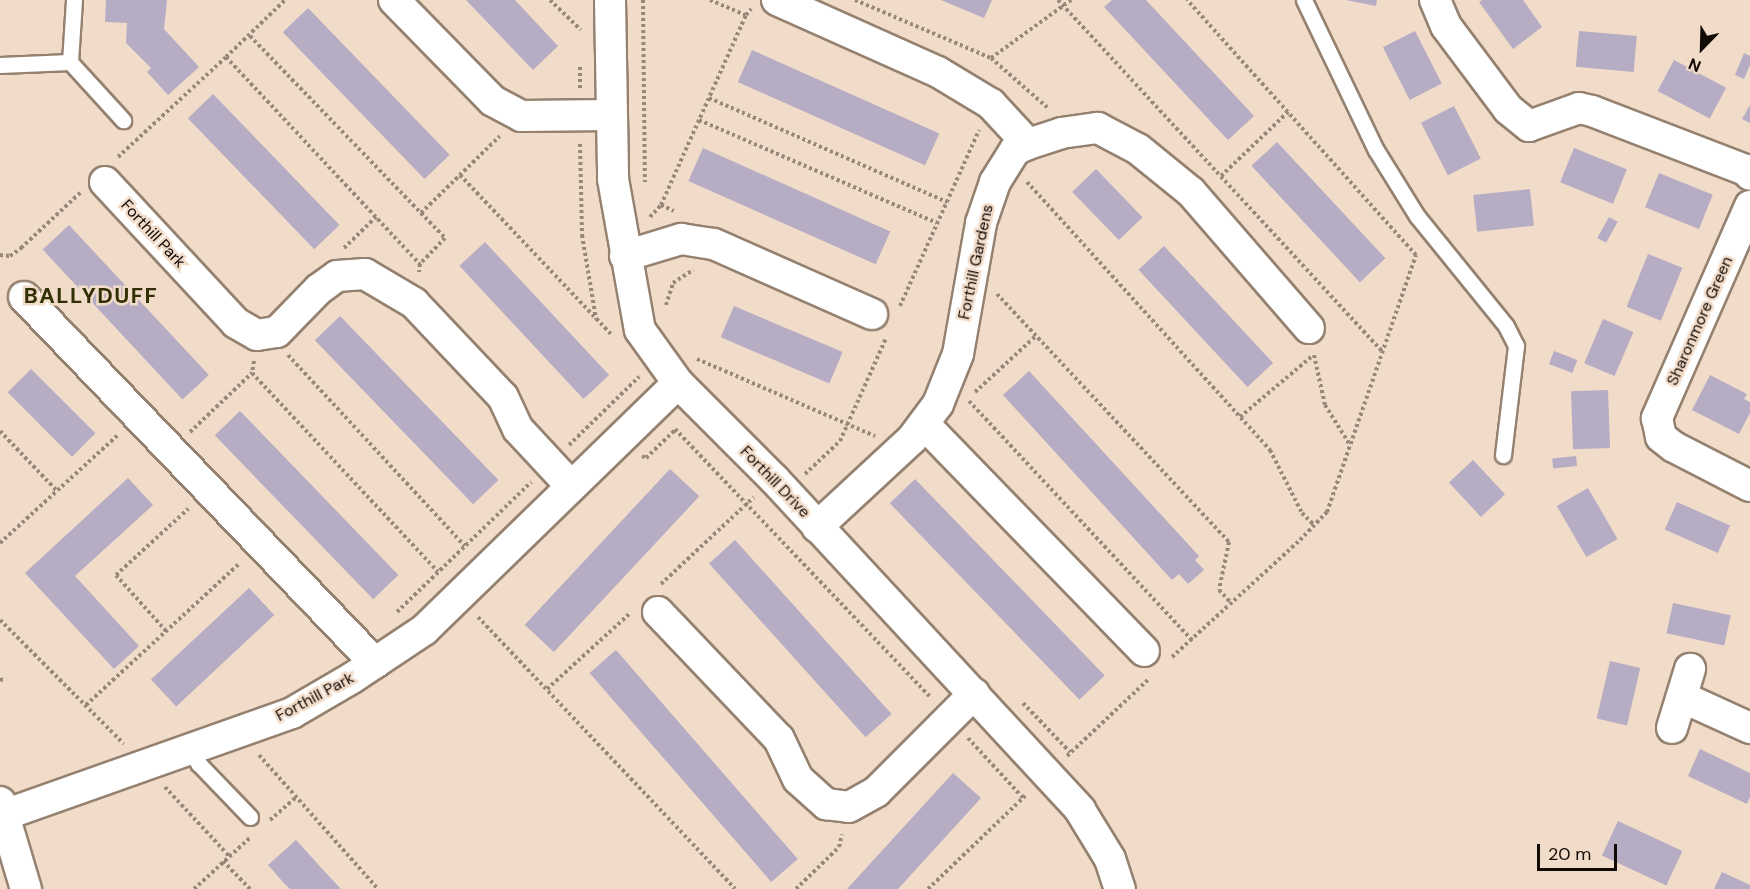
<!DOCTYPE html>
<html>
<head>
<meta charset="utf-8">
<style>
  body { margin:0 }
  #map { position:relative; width:1750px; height:889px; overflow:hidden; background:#f1dbc9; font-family:"DM Sans",sans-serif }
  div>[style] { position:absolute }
  .building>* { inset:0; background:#b6acc3; transform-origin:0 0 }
  .path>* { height:4px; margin-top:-2px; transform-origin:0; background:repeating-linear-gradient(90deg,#98887b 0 3px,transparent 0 6px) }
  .roads { filter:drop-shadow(2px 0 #958170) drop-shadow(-2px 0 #958170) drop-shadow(0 2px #958170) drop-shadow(0 -2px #958170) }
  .service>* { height:15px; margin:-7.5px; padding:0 7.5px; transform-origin:7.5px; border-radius:7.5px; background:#fff }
  .minor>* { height:30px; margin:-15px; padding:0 15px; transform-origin:15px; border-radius:15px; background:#fff }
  span { translate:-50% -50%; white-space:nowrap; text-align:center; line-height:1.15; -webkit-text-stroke:5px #f1dbc9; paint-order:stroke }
  .street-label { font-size:16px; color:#110a05 }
  .district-label { font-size:22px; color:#313005; font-weight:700; letter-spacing:1.5px }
  .north { position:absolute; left:1672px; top:18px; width:60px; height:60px; -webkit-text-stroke:4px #f1dbc9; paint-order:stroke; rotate:203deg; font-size:16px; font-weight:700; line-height:24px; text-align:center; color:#110a05 }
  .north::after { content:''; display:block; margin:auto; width:21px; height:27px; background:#110a05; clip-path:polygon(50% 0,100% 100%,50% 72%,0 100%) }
  .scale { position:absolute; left:1537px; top:844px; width:80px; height:27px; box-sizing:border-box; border:3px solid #110a05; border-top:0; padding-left:8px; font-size:18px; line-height:21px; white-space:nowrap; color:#110a05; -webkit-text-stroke:4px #f1dbc9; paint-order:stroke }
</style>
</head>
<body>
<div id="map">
  <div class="building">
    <div style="clip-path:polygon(106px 0,167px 0,164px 29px,199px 67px,168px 95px,147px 72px,151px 68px,126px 43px,127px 23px,105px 22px)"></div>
    <div style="clip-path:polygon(466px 0,515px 0,558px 46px,533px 70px)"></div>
    <div style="clip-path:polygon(941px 0,992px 0,984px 18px)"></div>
    <div style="clip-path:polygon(1112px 0,1146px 0,1254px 116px,1228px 140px,1104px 7px)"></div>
    <div style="clip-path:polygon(1346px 0,1377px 0,1376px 6px)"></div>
    <div style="clip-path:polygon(1482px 0,1523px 0,1542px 27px,1513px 49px,1479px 2px)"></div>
    <div style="left:308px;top:8px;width:204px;height:35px;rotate:46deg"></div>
    <div style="left:1415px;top:31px;width:59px;height:36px;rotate:63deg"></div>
    <div style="left:1579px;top:31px;width:58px;height:36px;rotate:5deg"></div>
    <div style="left:752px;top:50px;width:205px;height:35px;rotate:24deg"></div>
    <div style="clip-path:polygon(1744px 53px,1750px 56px,1750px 65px,1744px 79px,1735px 75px)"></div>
    <div style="left:1674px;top:60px;width:59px;height:35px;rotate:28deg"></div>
    <div style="left:213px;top:94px;width:182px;height:35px;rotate:46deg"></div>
    <div style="clip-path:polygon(1750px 105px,1750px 123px,1742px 119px)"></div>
    <div style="left:1454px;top:106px;width:59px;height:37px;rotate:63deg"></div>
    <div style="left:1277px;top:142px;width:159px;height:35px;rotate:47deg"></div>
    <div style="left:703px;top:148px;width:205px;height:36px;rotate:24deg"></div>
    <div style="left:1574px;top:148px;width:57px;height:37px;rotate:22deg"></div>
    <div style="left:1096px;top:169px;width:67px;height:33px;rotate:46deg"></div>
    <div style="left:1659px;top:173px;width:58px;height:37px;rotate:22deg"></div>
    <div style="left:1530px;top:189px;width:37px;height:57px;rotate:84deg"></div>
    <div style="left:1609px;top:217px;width:10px;height:24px;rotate:29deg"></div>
    <div style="left:69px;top:225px;width:205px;height:36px;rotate:47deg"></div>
    <div style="left:485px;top:242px;width:182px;height:35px;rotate:47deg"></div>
    <div style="left:1164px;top:246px;width:160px;height:35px;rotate:47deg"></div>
    <div style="left:1648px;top:254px;width:37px;height:57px;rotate:22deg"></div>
    <div style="left:734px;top:306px;width:118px;height:34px;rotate:23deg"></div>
    <div style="left:340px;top:316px;width:228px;height:35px;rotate:46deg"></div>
    <div style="left:1603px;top:319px;width:33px;height:48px;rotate:23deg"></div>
    <div style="left:1554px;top:351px;width:25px;height:14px;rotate:21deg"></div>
    <div style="left:31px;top:369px;width:91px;height:33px;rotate:45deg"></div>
    <div style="clip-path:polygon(1029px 371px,1199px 556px,1195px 560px,1204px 570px,1188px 584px,1179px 574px,1172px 580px,1003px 395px)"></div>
    <div style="clip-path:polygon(1710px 375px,1747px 394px,1744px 399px,1750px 402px,1750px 413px,1739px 434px,1692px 410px)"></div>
    <div style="left:1608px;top:390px;width:58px;height:37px;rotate:88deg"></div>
    <div style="left:240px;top:411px;width:228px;height:35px;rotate:46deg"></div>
    <div style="left:1576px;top:456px;width:10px;height:24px;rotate:84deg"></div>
    <div style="left:1473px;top:460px;width:47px;height:33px;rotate:47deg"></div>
    <div style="left:670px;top:469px;width:40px;height:213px;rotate:43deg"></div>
    <div style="clip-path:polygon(128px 478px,153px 505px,75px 576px,139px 646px,114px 669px,25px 573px)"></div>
    <div style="left:915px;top:479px;width:273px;height:35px;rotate:46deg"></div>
    <div style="left:1588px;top:488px;width:59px;height:36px;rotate:60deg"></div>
    <div style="left:1677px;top:502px;width:58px;height:30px;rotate:24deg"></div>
    <div style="left:735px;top:540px;width:234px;height:35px;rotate:48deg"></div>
    <div style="left:249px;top:588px;width:37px;height:134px;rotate:47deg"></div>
    <div style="left:1673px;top:603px;width:59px;height:31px;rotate:12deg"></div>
    <div style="left:616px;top:650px;width:277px;height:35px;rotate:49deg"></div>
    <div style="left:1610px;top:661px;width:31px;height:59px;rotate:13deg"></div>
    <div style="clip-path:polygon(1700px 749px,1750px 773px,1750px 797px,1747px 804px,1688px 776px)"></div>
    <div style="clip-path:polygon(953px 773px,981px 798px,898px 889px,847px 889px)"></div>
    <div style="left:1618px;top:821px;width:71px;height:38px;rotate:25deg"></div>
    <div style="clip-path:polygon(296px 840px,326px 873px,341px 889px,290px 889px,283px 882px,268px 865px)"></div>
    <div style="clip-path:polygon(1722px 872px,1750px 885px,1750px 889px,1714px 889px)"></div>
  </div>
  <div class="path">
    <div style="left:550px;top:0;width:43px;rotate:44.1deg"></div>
    <div style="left:643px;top:0;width:182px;rotate:89.4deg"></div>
    <div style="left:710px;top:0;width:39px;rotate:23deg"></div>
    <div style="left:746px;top:15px;width:8px;rotate:-50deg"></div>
    <div style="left:855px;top:0;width:148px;rotate:23.1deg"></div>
    <div style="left:991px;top:58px;width:77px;rotate:41.3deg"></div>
    <div style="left:1058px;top:0;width:479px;rotate:47.3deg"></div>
    <div style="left:250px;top:36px;width:281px;rotate:46deg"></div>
    <div style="left:445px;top:238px;width:36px;rotate:134deg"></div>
    <div style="left:226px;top:57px;width:82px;rotate:-44deg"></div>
    <div style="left:991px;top:58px;width:99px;rotate:-35.9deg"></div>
    <div style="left:580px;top:88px;width:22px;rotate:-90deg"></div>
    <div style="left:709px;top:98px;width:260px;rotate:23.6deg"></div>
    <div style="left:699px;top:120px;width:259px;rotate:23.4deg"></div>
    <div style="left:580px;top:144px;width:91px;rotate:88.7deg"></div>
    <div style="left:582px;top:235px;width:85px;rotate:80.5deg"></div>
    <div style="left:118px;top:157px;width:147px;rotate:-42.8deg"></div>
    <div style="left:226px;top:57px;width:284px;rotate:46.9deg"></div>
    <div style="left:420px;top:264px;width:8px;rotate:97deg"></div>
    <div style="left:460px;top:175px;width:219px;rotate:46.5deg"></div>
    <div style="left:1221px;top:176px;width:93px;rotate:-43.7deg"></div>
    <div style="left:1027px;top:182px;width:362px;rotate:47.8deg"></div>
    <div style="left:1270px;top:450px;width:71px;rotate:63.1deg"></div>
    <div style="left:1302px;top:513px;width:17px;rotate:45deg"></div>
    <div style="left:661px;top:205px;width:14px;rotate:25deg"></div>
    <div style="left:421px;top:213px;width:110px;rotate:-44.3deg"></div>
    <div style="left:650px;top:217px;width:16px;rotate:-47deg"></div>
    <div style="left:661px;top:205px;width:208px;rotate:-65.9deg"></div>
    <div style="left:344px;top:248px;width:45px;rotate:-44.1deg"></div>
    <div style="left:0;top:255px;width:10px;rotate:6deg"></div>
    <div style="left:10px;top:256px;width:14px;rotate:-36deg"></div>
    <div style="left:21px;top:248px;width:81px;rotate:-43deg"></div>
    <div style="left:997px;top:294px;width:340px;rotate:46.9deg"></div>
    <div style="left:1229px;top:542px;width:49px;rotate:101.8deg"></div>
    <div style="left:1219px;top:590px;width:18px;rotate:47deg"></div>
    <div style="left:666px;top:305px;width:23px;rotate:-72deg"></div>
    <div style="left:673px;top:283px;width:24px;rotate:-33deg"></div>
    <div style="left:900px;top:306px;width:193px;rotate:-65.8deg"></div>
    <div style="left:288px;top:355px;width:260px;rotate:47.2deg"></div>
    <div style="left:1314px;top:355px;width:51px;rotate:77.6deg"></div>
    <div style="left:1325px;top:405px;width:47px;rotate:58deg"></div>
    <div style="left:697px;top:359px;width:194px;rotate:23.4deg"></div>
    <div style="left:254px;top:361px;width:12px;rotate:99deg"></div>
    <div style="left:252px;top:373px;width:272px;rotate:46.9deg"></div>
    <div style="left:975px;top:392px;width:83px;rotate:-42.6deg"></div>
    <div style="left:969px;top:401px;width:327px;rotate:47deg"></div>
    <div style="left:1240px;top:417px;width:93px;rotate:-40.2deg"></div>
    <div style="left:675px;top:429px;width:371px;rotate:46.4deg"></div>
    <div style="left:0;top:431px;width:83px;rotate:46.5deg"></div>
    <div style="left:190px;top:432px;width:86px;rotate:-43.6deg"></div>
    <div style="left:569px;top:445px;width:98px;rotate:-44.2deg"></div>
    <div style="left:642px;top:456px;width:4px;rotate:27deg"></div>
    <div style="left:646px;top:458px;width:42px;rotate:-44deg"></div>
    <div style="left:805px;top:474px;width:48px;rotate:-43.3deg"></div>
    <div style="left:840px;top:441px;width:113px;rotate:-65.9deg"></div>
    <div style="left:0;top:543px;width:161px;rotate:-42.5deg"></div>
    <div style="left:661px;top:584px;width:127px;rotate:-43.1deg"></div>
    <div style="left:397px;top:612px;width:187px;rotate:-44.1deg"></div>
    <div style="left:478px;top:617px;width:374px;rotate:46.6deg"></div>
    <div style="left:0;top:620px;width:175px;rotate:45deg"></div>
    <div style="left:166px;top:631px;width:75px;rotate:-131.8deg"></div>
    <div style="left:116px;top:575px;width:98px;rotate:-42.5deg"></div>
    <div style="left:1172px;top:657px;width:173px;rotate:-42.4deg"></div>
    <div style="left:1300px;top:540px;width:39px;rotate:-46deg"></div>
    <div style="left:1327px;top:512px;width:272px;rotate:-70.9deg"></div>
    <div style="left:1416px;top:255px;width:343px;rotate:-131.9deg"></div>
    <div style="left:0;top:680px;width:5px;rotate:-11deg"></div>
    <div style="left:547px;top:689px;width:111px;rotate:-42.4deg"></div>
    <div style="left:1023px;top:703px;width:68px;rotate:46.2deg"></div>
    <div style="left:86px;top:705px;width:209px;rotate:-42.7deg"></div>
    <div style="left:968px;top:738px;width:81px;rotate:47.5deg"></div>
    <div style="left:259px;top:755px;width:179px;rotate:48.4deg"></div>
    <div style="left:1067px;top:756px;width:112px;rotate:-43.2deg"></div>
    <div style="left:165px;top:787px;width:94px;rotate:47.2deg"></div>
    <div style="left:270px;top:820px;width:35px;rotate:-41deg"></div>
    <div style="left:223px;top:861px;width:39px;rotate:46deg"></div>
    <div style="left:194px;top:889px;width:77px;rotate:-42.4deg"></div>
    <div style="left:796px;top:889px;width:60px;rotate:-44.3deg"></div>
    <div style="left:839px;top:847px;width:13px;rotate:-77deg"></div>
    <div style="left:928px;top:889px;width:137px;rotate:-43.8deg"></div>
  </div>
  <div class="roads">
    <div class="service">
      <div style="left:74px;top:0;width:62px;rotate:93.7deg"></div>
      <div style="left:70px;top:62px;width:79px;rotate:47.6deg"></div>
      <div style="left:1304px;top:0;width:166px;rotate:64.4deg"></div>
      <div style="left:1376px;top:150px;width:78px;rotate:58.2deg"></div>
      <div style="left:1417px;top:216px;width:141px;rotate:51deg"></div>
      <div style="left:1506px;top:326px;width:22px;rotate:63deg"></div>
      <div style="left:1516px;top:346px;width:110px;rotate:96.8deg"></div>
      <div style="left:0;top:65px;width:70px;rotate:-2.5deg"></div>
      <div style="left:194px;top:748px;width:16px;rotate:75deg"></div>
      <div style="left:198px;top:763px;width:75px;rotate:46.1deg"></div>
    </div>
    <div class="minor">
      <div style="left:394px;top:0;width:141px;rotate:45.6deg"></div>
      <div style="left:493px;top:101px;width:32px;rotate:28deg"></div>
      <div style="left:521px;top:116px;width:89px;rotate:-0.6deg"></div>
      <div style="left:610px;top:0;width:179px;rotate:89deg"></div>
      <div style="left:613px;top:179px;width:153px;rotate:79.9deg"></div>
      <div style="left:640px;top:330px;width:65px;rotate:54.4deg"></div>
      <div style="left:678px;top:383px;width:136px;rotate:45deg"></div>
      <div style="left:774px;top:479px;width:451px;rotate:47.2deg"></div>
      <div style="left:1080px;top:810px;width:57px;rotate:58.5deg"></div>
      <div style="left:1110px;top:859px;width:32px;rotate:72deg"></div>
      <div style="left:777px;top:0;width:176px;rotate:24.1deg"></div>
      <div style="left:938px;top:72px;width:62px;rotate:31.1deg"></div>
      <div style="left:991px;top:104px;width:54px;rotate:47.2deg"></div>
      <div style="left:1435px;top:0;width:28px;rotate:67deg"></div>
      <div style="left:1446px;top:26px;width:104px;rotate:53.2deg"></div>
      <div style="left:1508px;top:109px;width:27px;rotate:39deg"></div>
      <div style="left:1529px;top:126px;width:53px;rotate:-19.8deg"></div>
      <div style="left:1579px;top:108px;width:13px;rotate:13deg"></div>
      <div style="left:1592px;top:111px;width:165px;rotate:21deg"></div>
      <div style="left:1746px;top:170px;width:6px;rotate:51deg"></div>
      <div style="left:105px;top:182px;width:192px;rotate:47.1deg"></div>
      <div style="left:236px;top:323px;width:24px;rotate:30deg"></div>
      <div style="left:257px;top:335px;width:20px;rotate:-9deg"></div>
      <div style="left:277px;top:332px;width:60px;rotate:-45.7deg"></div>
      <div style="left:319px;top:289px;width:22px;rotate:-36deg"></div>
      <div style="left:337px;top:276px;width:28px;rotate:-4deg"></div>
      <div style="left:365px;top:274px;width:57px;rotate:30.6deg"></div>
      <div style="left:414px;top:303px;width:129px;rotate:46.6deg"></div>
      <div style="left:503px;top:397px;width:35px;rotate:65deg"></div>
      <div style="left:518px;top:429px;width:76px;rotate:47.1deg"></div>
      <div style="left:1750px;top:206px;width:232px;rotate:113.7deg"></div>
      <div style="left:1657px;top:418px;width:19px;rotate:78deg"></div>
      <div style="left:1661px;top:437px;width:16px;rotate:38deg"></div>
      <div style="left:1674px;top:447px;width:85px;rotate:27.2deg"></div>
      <div style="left:625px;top:256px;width:59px;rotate:-16.9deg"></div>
      <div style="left:681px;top:239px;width:33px;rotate:9deg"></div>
      <div style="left:714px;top:244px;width:173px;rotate:23.9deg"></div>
      <div style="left:24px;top:297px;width:507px;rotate:46.2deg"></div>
      <div style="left:924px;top:424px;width:316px;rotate:45.9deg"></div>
      <div style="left:817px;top:527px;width:129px;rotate:-42.8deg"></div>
      <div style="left:912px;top:439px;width:44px;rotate:-53.4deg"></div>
      <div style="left:938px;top:404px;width:54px;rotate:-68.2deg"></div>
      <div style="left:958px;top:354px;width:133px;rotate:-80deg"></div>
      <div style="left:981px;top:223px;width:43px;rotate:-71.1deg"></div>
      <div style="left:995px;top:182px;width:38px;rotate:-58deg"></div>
      <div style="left:1015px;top:150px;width:14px;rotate:-25deg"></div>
      <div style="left:1028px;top:144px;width:35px;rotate:-18deg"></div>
      <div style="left:1061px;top:133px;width:37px;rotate:-8deg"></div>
      <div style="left:1098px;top:128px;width:45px;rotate:27.7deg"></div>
      <div style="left:1138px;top:149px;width:68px;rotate:39.1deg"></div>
      <div style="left:1191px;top:192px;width:180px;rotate:49.1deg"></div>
      <div style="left:658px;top:612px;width:175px;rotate:46.4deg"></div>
      <div style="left:779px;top:739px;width:44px;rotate:64.6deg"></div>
      <div style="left:798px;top:779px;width:38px;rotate:42deg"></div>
      <div style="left:826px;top:804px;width:23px;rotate:7deg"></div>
      <div style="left:849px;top:807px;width:31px;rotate:-29deg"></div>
      <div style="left:876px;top:792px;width:139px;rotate:-45deg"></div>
      <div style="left:1682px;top:697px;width:75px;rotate:24.5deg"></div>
      <div style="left:1672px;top:728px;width:62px;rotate:-73deg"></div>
      <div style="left:0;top:802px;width:91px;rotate:73.4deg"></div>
      <div style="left:4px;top:815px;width:306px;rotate:-19.5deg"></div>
      <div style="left:292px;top:713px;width:69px;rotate:-30.3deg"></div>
      <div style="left:352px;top:678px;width:87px;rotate:-33.7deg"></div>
      <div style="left:424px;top:630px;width:354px;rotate:-44.2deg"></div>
    </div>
  </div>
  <div class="street-label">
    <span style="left:153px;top:234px;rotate:47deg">Forthill Park</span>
    <span style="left:976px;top:262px;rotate:-78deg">Forthill Gardens</span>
    <span style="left:1700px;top:321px;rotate:-66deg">Sharonmore Green</span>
    <span style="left:775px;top:482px;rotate:46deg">Forthill Drive</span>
    <span style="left:315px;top:697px;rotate:-28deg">Forthill Park</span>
  </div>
  <div class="district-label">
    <span style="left:91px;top:296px">BALLYDUFF</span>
  </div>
  <div class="north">N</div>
  <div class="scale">20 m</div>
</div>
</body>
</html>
